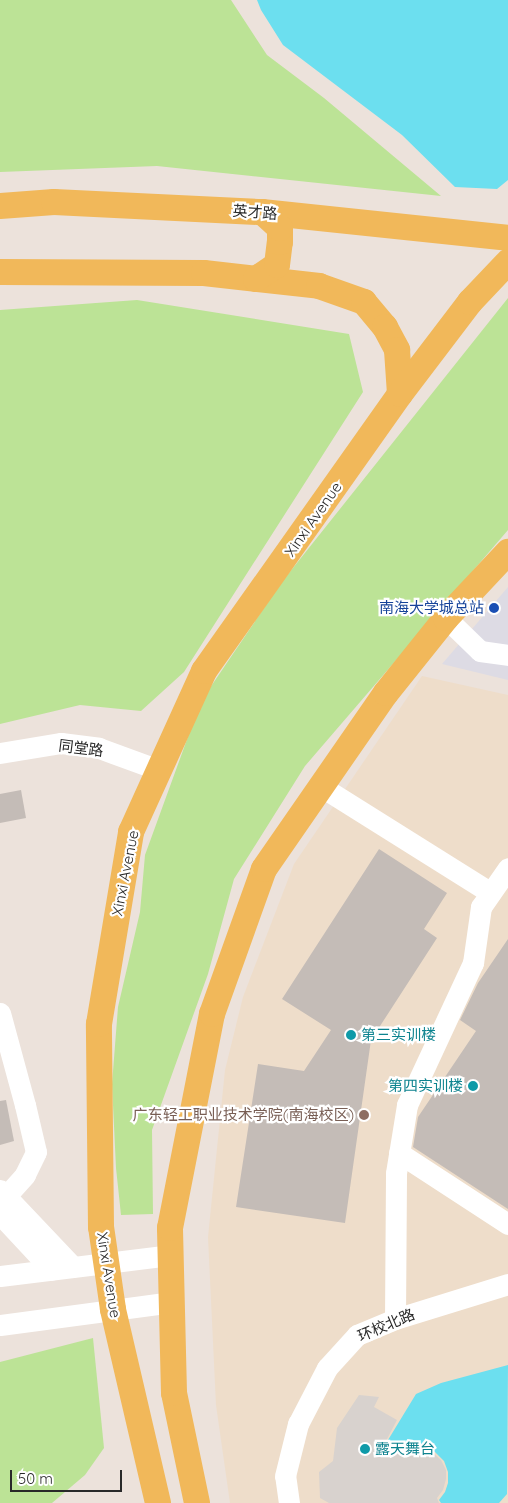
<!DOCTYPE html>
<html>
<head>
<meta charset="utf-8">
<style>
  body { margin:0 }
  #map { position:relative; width:508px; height:1503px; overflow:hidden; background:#ece2db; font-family:Quicksand,"Noto Sans SC",sans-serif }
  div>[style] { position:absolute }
  .industrial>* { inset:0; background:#dddbe4 }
  .education>* { inset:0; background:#eeddca }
  .green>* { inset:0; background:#bce396 }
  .plaza>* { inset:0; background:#d8d2ce }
  .water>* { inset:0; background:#6cdfef }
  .building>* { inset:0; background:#c4bcb7 }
  .minor>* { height:21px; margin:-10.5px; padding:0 10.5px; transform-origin:10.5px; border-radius:10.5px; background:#fff }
  .major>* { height:26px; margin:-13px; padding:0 13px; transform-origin:13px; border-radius:13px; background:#f1b85a }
  .dots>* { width:14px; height:14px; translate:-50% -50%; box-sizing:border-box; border:2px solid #fff; border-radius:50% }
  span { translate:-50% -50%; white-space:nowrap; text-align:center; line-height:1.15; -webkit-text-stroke:4.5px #fff; paint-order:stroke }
  .street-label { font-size:15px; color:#292929 }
  .transit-label { font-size:15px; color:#164399 }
  .right { translate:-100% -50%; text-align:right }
  .culture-label { font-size:15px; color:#0d838f }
  .left { translate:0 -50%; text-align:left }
  .education-label { font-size:15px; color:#785e54 }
  .scale { position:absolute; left:10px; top:1470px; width:112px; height:22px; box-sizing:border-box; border:2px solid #292929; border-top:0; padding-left:6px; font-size:15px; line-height:18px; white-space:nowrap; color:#292929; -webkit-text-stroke:4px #fff; paint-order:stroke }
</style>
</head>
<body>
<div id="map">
  <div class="industrial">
    <div style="clip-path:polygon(508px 587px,508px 680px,442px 664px)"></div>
  </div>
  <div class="education">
    <div style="clip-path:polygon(422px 676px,508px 695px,508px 1503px,230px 1503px,216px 1405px,208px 1237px,225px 1070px,243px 997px,294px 864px)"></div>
  </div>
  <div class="green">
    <div style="clip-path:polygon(0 0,231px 0,267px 55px,324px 98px,441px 196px,157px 166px,0 172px)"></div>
    <div style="clip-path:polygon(508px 298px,508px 530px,305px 766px,234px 879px,208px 974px,152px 1130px,153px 1214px,121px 1215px,116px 1168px,112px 1084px,118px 1007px,140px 912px,145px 855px,201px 701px,281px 583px)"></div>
    <div style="clip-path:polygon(137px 300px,349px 334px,363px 392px,184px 672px,141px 711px,80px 705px,0 724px,0 310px)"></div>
    <div style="clip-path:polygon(93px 1338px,104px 1448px,85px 1475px,52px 1503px,0 1503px,0 1362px)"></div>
  </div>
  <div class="plaza">
    <div style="clip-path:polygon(359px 1395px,379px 1397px,374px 1407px,397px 1420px,386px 1441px,403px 1455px,412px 1450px,422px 1448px,433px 1453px,441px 1460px,446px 1470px,446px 1479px,443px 1490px,437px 1498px,439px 1503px,329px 1503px,320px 1498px,319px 1472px,333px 1461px,337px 1428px)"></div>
  </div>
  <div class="water">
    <div style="clip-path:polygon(257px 0,508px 0,508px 180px,497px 189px,455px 187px,402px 135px,283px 45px,261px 10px)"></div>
    <div style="clip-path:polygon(508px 1365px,507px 1494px,499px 1503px,441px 1503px,439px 1500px,445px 1492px,448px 1483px,448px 1472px,444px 1461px,435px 1452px,425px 1447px,413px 1448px,403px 1453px,388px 1440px,416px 1394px,441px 1383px)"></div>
  </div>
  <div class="building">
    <div style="clip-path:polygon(21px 790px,26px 818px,0 823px,0 794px)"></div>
    <div style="clip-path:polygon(379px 849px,447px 893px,424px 929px,437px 938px,371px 1040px,345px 1223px,236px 1207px,258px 1064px,304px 1071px,331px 1030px,282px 999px)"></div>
    <div style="clip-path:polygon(508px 939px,508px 1209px,413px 1147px,418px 1117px,476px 1031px,460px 1020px,478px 983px)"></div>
    <div style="clip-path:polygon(6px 1100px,14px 1141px,0 1145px,0 1101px)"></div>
  </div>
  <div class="minor">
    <div style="left:446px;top:618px;width:47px;rotate:44.1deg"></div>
    <div style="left:480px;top:651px;width:28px;rotate:8deg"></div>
    <div style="left:0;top:753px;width:62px;rotate:-9.3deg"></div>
    <div style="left:61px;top:743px;width:38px;rotate:7deg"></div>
    <div style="left:99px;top:748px;width:64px;rotate:20.1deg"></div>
    <div style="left:322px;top:787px;width:199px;rotate:32.1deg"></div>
    <div style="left:0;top:1013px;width:95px;rotate:74.8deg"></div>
    <div style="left:25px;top:1105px;width:48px;rotate:76.8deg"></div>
    <div style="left:36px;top:1152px;width:25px;rotate:116deg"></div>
    <div style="left:25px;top:1175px;width:28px;rotate:132deg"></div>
    <div style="left:399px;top:1153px;width:130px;rotate:33.1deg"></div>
    <div style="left:0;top:1190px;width:106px;rotate:46.5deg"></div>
    <div style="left:0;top:1214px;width:76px;rotate:47.1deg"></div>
    <div style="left:0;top:1276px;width:171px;rotate:-7deg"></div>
    <div style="left:395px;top:1319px;width:146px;rotate:-89.6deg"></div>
    <div style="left:396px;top:1173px;width:69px;rotate:-80.8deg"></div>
    <div style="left:407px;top:1105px;width:157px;rotate:-65.1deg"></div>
    <div style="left:473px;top:963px;width:57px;rotate:-81.9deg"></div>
    <div style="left:481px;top:907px;width:47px;rotate:-55.3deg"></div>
    <div style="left:0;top:1325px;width:174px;rotate:-7.6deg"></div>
    <div style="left:289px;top:1503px;width:27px;rotate:-98deg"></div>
    <div style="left:285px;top:1476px;width:54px;rotate:-76deg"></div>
    <div style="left:298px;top:1424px;width:63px;rotate:-62.6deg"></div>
    <div style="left:327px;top:1368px;width:45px;rotate:-47.7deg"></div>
    <div style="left:357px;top:1335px;width:41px;rotate:-22.8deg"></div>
    <div style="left:395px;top:1319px;width:118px;rotate:-17.2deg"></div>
  </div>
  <div class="major">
    <div style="left:0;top:206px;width:54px;rotate:-4.2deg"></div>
    <div style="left:54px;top:202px;width:208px;rotate:2.8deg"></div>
    <div style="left:262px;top:212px;width:247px;rotate:6deg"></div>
    <div style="left:0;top:272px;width:204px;rotate:0.3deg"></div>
    <div style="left:204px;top:273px;width:116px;rotate:6.4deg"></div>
    <div style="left:319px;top:286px;width:48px;rotate:19.6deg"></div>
    <div style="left:364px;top:302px;width:33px;rotate:50deg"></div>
    <div style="left:385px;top:327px;width:26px;rotate:62deg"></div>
    <div style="left:397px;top:350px;width:44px;rotate:86.1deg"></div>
    <div style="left:256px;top:279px;width:25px;rotate:-34deg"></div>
    <div style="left:277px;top:265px;width:23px;rotate:-83deg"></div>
    <div style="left:280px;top:242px;width:14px;rotate:-90deg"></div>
    <div style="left:280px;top:228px;width:24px;rotate:-138deg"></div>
    <div style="left:158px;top:1503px;width:199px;rotate:-103.1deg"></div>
    <div style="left:113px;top:1309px;width:83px;rotate:-98.3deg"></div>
    <div style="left:101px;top:1227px;width:203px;rotate:-90.6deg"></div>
    <div style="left:99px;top:1024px;width:195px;rotate:-80.5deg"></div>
    <div style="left:131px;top:832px;width:177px;rotate:-65.6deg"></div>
    <div style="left:204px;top:671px;width:339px;rotate:-54.7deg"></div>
    <div style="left:400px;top:394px;width:116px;rotate:-52.7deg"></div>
    <div style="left:470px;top:302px;width:55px;rotate:-46.5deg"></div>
    <div style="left:197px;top:1503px;width:112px;rotate:-101.8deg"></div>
    <div style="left:174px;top:1393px;width:165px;rotate:-91.4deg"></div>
    <div style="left:170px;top:1228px;width:218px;rotate:-78.9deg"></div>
    <div style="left:212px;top:1014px;width:154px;rotate:-70.3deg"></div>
    <div style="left:264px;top:869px;width:214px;rotate:-55.3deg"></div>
    <div style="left:386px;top:693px;width:96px;rotate:-51.3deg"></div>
    <div style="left:446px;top:618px;width:91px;rotate:-46.8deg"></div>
  </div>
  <div class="dots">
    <div style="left:494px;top:608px;background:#1a4fb4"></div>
    <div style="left:351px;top:1035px;background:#0f9aa8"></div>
    <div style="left:473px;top:1086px;background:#0f9aa8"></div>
    <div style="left:364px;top:1115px;background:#8d6e63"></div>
    <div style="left:365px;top:1449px;background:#0f9aa8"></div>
  </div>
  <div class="street-label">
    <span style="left:255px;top:212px;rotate:4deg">英才路</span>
    <span style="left:313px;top:519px;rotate:-55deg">Xinxi Avenue</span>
    <span style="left:81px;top:748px;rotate:7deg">同堂路</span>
    <span style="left:125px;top:873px;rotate:-79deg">Xinxi Avenue</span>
    <span style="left:109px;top:1275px;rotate:81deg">Xinxi Avenue</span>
    <span style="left:386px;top:1325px;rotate:-23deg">环校北路</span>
  </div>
  <div class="transit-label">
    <span class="right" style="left:484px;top:608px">南海大学城总站</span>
  </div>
  <div class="culture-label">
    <span class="left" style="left:361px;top:1035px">第三实训楼</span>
    <span class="right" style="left:463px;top:1086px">第四实训楼</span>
    <span class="left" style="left:375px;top:1449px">露天舞台</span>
  </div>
  <div class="education-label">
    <span class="right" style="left:354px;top:1115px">广东轻工职业技术学院(南海校区)</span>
  </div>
  <div class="scale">50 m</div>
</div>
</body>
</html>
